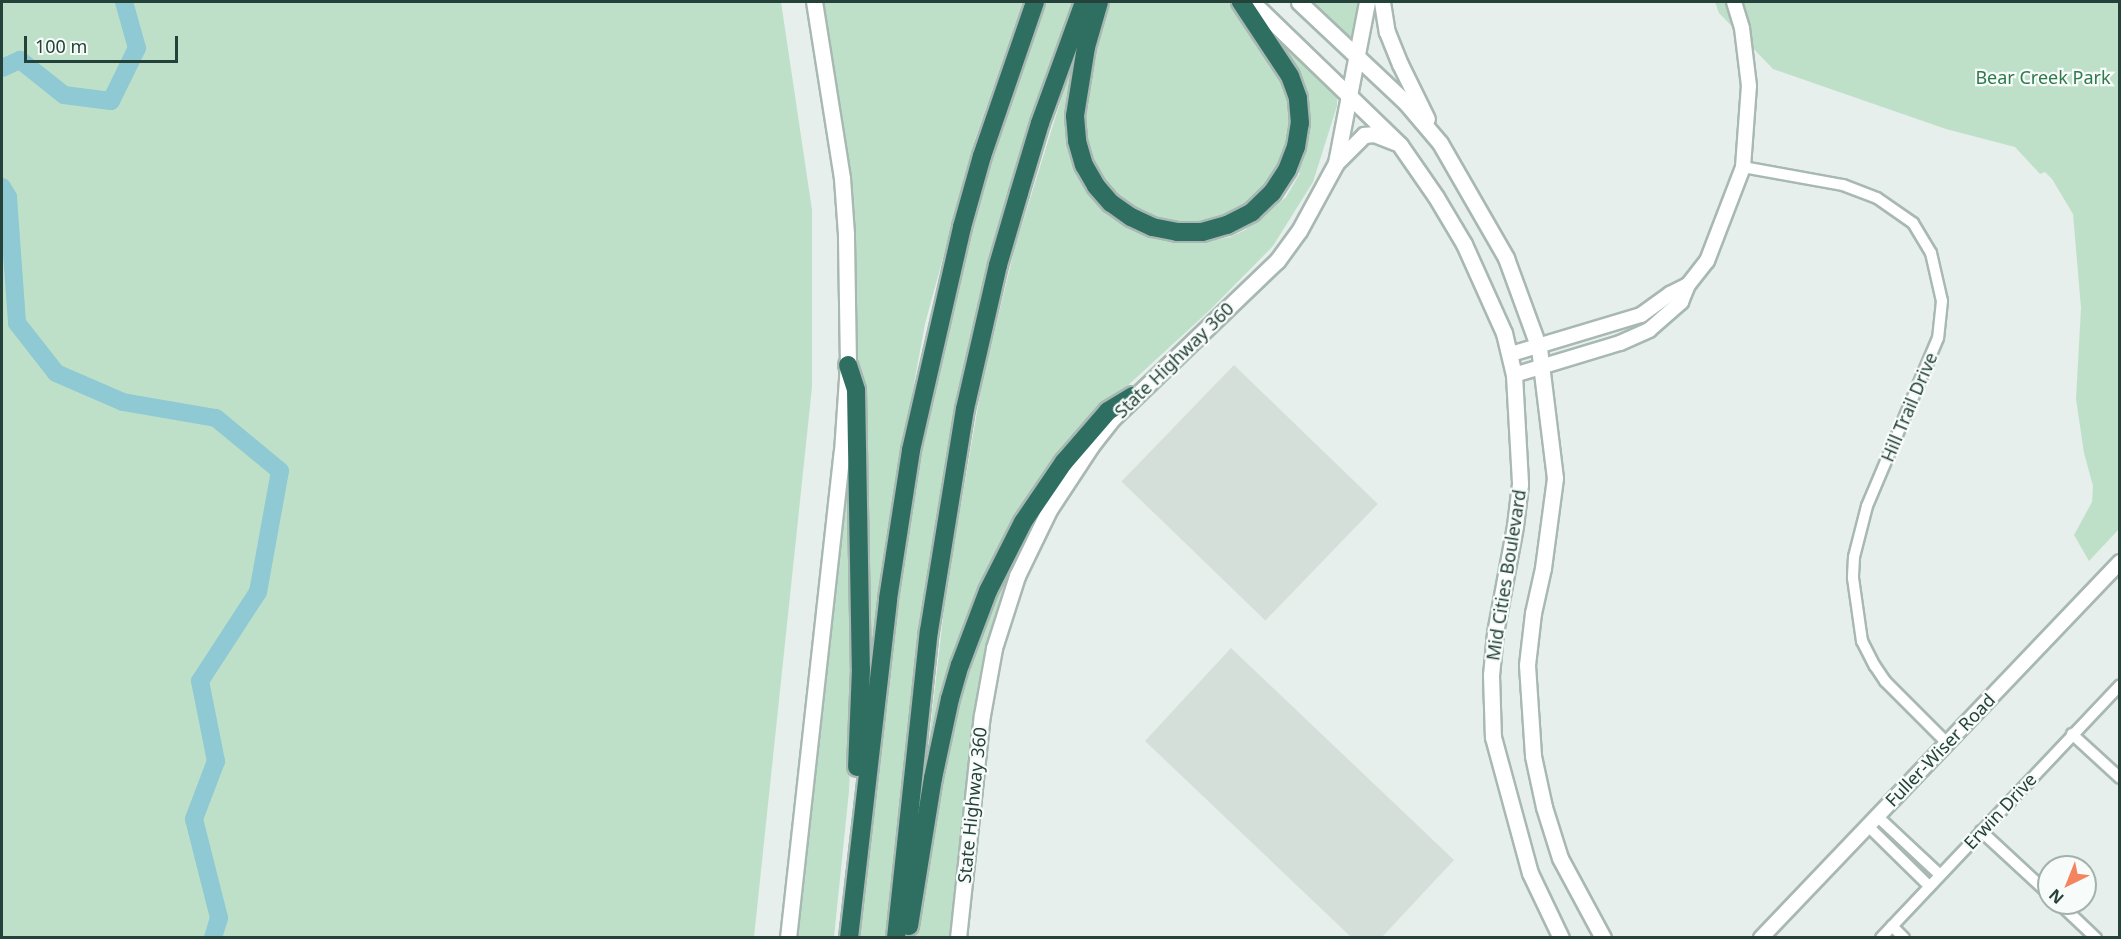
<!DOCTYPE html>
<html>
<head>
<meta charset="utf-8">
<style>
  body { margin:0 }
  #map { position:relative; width:2121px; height:939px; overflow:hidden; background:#e6efeb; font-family:"Noto Sans",sans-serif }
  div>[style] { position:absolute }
  .built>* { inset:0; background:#d4dfda; transform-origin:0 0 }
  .green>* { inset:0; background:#bfe0c8 }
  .river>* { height:18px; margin:-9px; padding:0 9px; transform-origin:9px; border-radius:9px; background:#8ec9d4 }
  .roads { filter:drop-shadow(2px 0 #a8b8b2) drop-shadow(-2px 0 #a8b8b2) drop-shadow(0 2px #a8b8b2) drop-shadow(0 -2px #a8b8b2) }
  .minor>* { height:10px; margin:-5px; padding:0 5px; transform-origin:5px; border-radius:5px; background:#fff }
  .tertiary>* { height:14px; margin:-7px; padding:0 7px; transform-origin:7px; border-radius:7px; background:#fff }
  .secondary>* { height:15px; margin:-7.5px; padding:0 7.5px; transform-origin:7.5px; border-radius:7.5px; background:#fff }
  .motorway>* { height:18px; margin:-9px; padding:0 9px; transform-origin:9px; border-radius:9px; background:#2f6f62 }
  span { translate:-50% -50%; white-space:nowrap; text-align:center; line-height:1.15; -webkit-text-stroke:4.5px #f7fbf9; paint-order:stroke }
  .park-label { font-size:18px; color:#2d7a4b }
  .street-label { font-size:18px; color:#24423a }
  .frame { position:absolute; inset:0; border:3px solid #24423a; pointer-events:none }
  .north { position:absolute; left:2037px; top:855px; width:60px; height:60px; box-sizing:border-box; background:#f7fbf9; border:2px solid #a3b1ad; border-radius:50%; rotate:223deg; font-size:16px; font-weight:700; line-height:24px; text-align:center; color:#24423a }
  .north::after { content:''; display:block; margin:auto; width:21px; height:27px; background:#f4845f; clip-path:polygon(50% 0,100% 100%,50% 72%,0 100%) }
  .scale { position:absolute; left:24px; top:36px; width:154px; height:27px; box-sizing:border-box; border:3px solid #24423a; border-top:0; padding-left:8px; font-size:18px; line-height:21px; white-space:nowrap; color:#24423a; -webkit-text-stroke:4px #f7fbf9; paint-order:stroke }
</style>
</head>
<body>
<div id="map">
  <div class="built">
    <div style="left:1234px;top:365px;width:200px;height:162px;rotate:44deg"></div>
    <div style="clip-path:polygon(1231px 648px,1454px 860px,1382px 937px,1351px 937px,1145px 741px)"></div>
  </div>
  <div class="green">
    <div style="clip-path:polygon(2px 2px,781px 2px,812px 210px,812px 387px,754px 937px,2px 937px)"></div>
    <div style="clip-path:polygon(820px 2px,1023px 2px,976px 137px,925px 324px,887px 531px,869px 671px,851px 220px,843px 137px)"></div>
    <div style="clip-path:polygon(1046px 2px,1073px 2px,1037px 101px,1005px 211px,955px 422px,921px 637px,887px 937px,858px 938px,908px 515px,943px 334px,983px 179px)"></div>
    <div style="clip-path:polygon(1107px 2px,1229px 2px,1276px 63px,1291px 99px,1293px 127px,1288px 155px,1277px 177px,1241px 212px,1196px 226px,1148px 219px,1125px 206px,1106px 187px,1090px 162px,1084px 138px,1083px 108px,1087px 77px)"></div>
    <div style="clip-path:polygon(1308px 2px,1359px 2px,1351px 40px,1349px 40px)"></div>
    <div style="clip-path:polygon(1715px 2px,2119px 2px,2119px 529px,2089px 561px,2074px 535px,2092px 502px,2093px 486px,2084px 453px,2076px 399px,2081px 308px,2073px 214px,2052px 179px,2045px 172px,2040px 174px,2015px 147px,1946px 129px,1773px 69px,1719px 13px)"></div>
    <div style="clip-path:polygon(1078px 45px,1075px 155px,1137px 228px,1140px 234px,1159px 240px,1200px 243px,1230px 237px,1245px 230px,1286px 197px,1300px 173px,1295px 171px,1301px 155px,1284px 54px,1292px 47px,1337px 92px,1337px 106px,1313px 182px,1273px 246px,1210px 310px,1113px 399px,1007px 539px,925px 775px,946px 591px,982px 383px,1015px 247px)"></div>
    <div style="clip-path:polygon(848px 454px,851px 454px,854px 685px,849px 791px,834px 937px,794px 938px)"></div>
    <div style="clip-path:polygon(1037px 511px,1040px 514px,1010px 578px,952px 937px,913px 938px,956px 696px,981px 622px)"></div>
  </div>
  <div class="river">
    <div style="left:2px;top:68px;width:20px;rotate:-24deg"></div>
    <div style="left:20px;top:60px;width:56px;rotate:38.5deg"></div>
    <div style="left:64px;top:95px;width:47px;rotate:7.3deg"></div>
    <div style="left:111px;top:101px;width:59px;rotate:-63.9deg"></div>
    <div style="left:137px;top:48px;width:48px;rotate:-105.8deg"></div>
    <div style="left:2px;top:187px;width:12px;rotate:59deg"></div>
    <div style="left:8px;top:197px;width:126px;rotate:85.9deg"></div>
    <div style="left:17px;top:323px;width:63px;rotate:52deg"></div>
    <div style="left:56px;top:373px;width:73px;rotate:23.4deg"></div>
    <div style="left:123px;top:402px;width:94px;rotate:9.8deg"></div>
    <div style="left:216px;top:418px;width:83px;rotate:39.6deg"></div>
    <div style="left:280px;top:471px;width:123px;rotate:100.3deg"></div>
    <div style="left:258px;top:592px;width:106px;rotate:123.1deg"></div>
    <div style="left:200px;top:681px;width:82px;rotate:78.7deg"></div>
    <div style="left:216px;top:761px;width:62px;rotate:110.8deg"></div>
    <div style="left:194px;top:819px;width:102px;rotate:75.8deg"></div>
    <div style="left:219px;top:918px;width:21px;rotate:107deg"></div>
  </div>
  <div class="roads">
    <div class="minor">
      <div style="left:1743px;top:167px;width:102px;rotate:10.2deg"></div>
      <div style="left:1843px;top:185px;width:36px;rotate:21deg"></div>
      <div style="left:1877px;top:198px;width:44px;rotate:34.8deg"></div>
      <div style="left:1913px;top:223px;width:35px;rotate:59deg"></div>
      <div style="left:1931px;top:253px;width:49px;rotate:77.1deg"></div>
      <div style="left:1942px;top:301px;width:37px;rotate:96deg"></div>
      <div style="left:1938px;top:338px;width:182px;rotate:112.9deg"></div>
      <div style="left:1867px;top:506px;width:53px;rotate:104.3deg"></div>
      <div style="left:1854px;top:557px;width:21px;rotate:93deg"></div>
      <div style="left:1853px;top:578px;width:64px;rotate:81.9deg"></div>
      <div style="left:1862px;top:641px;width:28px;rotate:63deg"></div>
      <div style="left:1875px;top:666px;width:18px;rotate:56deg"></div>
      <div style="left:1885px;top:681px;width:88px;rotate:45deg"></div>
      <div style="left:2072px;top:734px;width:65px;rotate:42.5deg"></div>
      <div style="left:1877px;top:816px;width:86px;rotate:43.1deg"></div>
      <div style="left:1868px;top:826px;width:86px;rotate:44.5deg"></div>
      <div style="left:1981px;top:831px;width:93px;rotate:42.8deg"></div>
      <div style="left:2059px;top:903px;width:51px;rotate:43.4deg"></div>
      <div style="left:1892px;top:926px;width:17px;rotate:45deg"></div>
      <div style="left:1881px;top:938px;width:348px;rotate:-46.6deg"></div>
    </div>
    <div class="tertiary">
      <div style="left:1511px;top:354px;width:136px;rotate:-16.7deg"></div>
      <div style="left:1641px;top:315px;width:36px;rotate:-36deg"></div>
      <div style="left:1670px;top:294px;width:20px;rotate:-27deg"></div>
      <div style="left:1514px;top:375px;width:111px;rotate:-16.8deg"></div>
      <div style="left:1620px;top:343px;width:32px;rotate:-24deg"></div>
      <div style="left:1649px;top:330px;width:43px;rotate:-41.2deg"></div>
      <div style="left:1681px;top:302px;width:18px;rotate:-68deg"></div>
      <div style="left:1688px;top:285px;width:31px;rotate:-52deg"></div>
      <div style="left:1707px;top:261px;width:101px;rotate:-69deg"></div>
      <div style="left:1743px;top:167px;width:81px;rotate:-85.8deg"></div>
      <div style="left:1749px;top:86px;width:58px;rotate:-96.9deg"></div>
      <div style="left:1742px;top:28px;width:27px;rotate:-107deg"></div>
      <div style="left:1761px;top:938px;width:520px;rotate:-46.32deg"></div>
    </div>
    <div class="secondary">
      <div style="left:1252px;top:2px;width:206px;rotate:44deg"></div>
      <div style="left:1400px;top:145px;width:63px;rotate:55.3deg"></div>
      <div style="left:1436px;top:197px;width:55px;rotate:59.2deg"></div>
      <div style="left:1464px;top:244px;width:98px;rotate:65.8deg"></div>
      <div style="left:1504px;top:333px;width:43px;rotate:76.6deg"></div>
      <div style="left:1514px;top:375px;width:109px;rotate:86.8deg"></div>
      <div style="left:1520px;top:484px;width:42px;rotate:96.8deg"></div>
      <div style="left:1515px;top:526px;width:109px;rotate:100.6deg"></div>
      <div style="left:1495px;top:633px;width:42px;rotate:95.4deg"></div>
      <div style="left:1491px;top:675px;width:62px;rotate:88.2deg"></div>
      <div style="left:1493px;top:737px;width:141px;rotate:74.8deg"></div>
      <div style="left:1530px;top:873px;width:72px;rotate:64.5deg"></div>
      <div style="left:1299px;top:2px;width:147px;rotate:43.3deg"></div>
      <div style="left:1406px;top:103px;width:52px;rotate:49.6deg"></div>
      <div style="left:1440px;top:143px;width:133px;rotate:60.1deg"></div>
      <div style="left:1506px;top:258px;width:96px;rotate:69.9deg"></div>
      <div style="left:1539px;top:348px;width:131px;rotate:83deg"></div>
      <div style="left:1555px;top:478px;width:91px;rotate:97.6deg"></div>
      <div style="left:1543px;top:568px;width:46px;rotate:102.5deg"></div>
      <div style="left:1533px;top:613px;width:52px;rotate:96.6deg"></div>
      <div style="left:1527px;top:665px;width:91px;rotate:86.2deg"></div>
      <div style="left:1533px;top:756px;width:52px;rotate:77.8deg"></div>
      <div style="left:1544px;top:807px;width:53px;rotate:72.6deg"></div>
      <div style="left:1560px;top:858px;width:91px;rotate:61.7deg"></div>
      <div style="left:1382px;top:2px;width:30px;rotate:81deg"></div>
      <div style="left:1387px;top:32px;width:35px;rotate:68deg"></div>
      <div style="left:1400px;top:64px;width:61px;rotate:63.9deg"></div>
      <div style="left:1336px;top:163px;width:40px;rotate:-45deg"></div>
      <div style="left:1364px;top:135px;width:10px;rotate:-6deg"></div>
      <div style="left:1374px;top:134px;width:22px;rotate:21deg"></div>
      <div style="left:788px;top:938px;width:489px;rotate:-83.7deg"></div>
      <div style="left:842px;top:452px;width:87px;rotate:-86.1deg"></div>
      <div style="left:848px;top:365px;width:131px;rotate:-90.9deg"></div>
      <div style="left:846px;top:234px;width:56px;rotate:-94.1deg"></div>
      <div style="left:842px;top:178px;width:178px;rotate:-99deg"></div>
      <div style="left:958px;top:938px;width:224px;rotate:-83.9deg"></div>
      <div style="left:982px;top:715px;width:68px;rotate:-79.8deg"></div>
      <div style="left:994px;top:648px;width:76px;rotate:-72.3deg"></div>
      <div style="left:1017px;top:576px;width:73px;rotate:-64.1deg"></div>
      <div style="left:1049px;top:510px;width:77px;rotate:-56.7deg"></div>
      <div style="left:1091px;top:446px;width:36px;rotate:-52deg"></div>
      <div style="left:1113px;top:418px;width:227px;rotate:-43.8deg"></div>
      <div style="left:1277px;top:261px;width:37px;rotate:-54deg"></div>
      <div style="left:1299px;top:231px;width:77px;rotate:-61.4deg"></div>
      <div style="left:1336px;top:163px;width:164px;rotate:-79.1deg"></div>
    </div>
    <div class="motorway">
      <div style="left:1099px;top:2px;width:47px;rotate:106.1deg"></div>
      <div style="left:1086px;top:47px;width:70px;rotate:99.1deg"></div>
      <div style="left:1075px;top:116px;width:25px;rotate:85deg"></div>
      <div style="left:1077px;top:141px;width:25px;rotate:74deg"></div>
      <div style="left:1084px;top:165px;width:24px;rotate:60deg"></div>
      <div style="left:1096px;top:186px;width:23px;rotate:49deg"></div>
      <div style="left:1111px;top:203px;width:24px;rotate:35deg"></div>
      <div style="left:1131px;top:217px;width:23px;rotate:25deg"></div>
      <div style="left:1152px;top:227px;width:25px;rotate:11deg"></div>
      <div style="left:1177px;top:232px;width:25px"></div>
      <div style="left:1202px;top:232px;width:26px;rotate:-16deg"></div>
      <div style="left:1227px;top:225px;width:28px;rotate:-27deg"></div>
      <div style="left:1252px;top:212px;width:28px;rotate:-44deg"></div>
      <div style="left:1272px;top:193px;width:27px;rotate:-57deg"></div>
      <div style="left:1287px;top:170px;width:25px;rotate:-69deg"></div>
      <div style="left:1296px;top:147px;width:24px;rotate:-81deg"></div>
      <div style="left:1300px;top:123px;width:25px;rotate:-95deg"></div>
      <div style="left:1298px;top:98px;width:23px;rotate:-110deg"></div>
      <div style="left:1290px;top:76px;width:89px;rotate:-123.5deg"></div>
      <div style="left:848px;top:365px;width:26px;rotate:72deg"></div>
      <div style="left:856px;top:390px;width:279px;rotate:89deg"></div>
      <div style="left:861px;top:669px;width:98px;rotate:92.3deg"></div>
      <div style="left:909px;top:926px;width:150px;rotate:-80.8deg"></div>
      <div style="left:933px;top:778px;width:81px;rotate:-77.9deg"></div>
      <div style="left:950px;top:699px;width:35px;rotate:-74deg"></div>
      <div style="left:960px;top:665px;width:79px;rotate:-69.3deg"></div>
      <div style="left:988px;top:591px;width:77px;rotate:-63.1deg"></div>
      <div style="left:1023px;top:522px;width:73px;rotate:-55.7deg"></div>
      <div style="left:1064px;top:462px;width:67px;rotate:-49.2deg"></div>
      <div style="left:1108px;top:411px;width:29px;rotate:-31deg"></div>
      <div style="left:849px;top:938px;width:341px;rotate:-83.4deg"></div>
      <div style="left:888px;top:599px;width:151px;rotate:-81.2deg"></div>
      <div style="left:911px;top:450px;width:229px;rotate:-77.1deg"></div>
      <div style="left:962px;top:227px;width:74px;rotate:-74.3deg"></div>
      <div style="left:982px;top:156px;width:163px;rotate:-71deg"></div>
      <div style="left:896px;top:938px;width:309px;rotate:-83.9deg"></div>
      <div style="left:929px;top:631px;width:225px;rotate:-80.8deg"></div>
      <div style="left:965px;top:409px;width:148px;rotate:-77.1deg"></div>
      <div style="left:998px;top:265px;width:75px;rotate:-73.7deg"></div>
      <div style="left:1019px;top:193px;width:73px;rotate:-73.3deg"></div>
      <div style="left:1040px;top:123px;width:129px;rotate:-70deg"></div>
    </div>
  </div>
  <div class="park-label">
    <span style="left:2043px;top:77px">Bear Creek Park</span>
  </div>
  <div class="street-label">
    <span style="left:1174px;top:360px;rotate:-44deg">State Highway 360</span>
    <span style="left:1909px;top:407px;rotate:-67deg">Hill Trail Drive</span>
    <span style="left:1506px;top:575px;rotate:-81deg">Mid Cities Boulevard</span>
    <span style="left:1940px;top:750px;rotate:-46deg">Fuller-Wiser Road</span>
    <span style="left:972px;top:805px;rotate:-84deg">State Highway 360</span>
    <span style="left:2000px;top:811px;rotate:-47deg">Erwin Drive</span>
  </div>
  <div class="frame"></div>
  <div class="north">N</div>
  <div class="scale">100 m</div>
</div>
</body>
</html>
